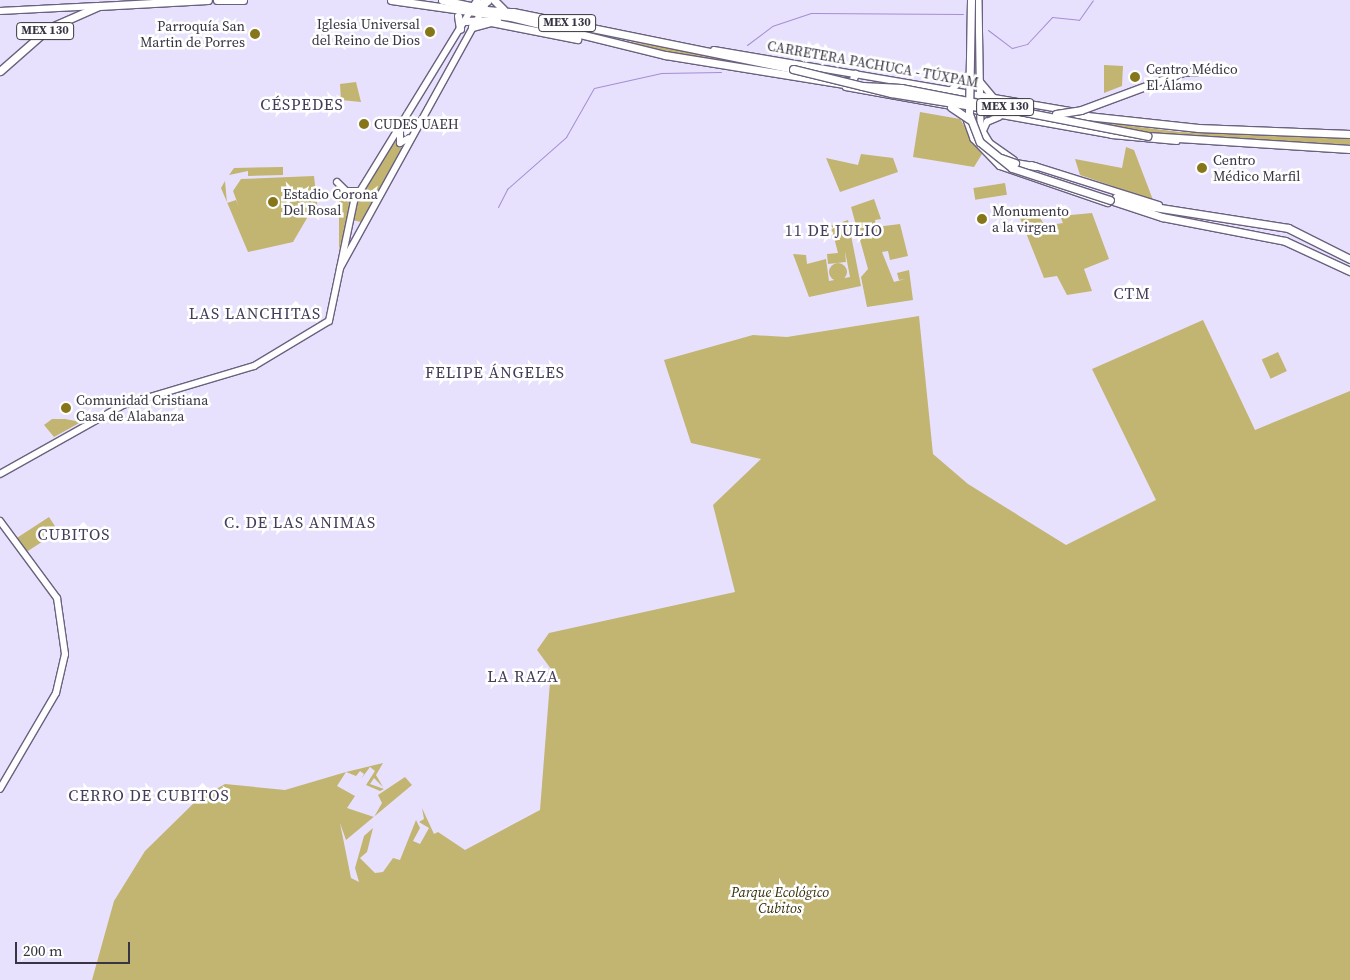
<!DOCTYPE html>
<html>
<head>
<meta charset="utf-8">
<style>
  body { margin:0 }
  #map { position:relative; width:1350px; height:980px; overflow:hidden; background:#e8e1fd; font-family:"Source Serif 4",serif }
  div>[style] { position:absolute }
  .green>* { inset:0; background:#c2b471; transform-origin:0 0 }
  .round { border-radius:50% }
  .stream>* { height:1px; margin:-0.5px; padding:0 0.5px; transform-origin:0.5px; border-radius:0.5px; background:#a48ed3 }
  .roads { filter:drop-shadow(1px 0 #6a617f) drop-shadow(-1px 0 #6a617f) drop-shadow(0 1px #6a617f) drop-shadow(0 -1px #6a617f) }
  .tertiary>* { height:5.5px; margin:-2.75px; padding:0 2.75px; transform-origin:2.75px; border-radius:2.75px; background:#fff }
  .secondary>* { height:6px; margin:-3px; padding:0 3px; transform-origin:3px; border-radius:3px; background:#fff }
  .primary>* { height:7px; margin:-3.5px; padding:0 3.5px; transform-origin:3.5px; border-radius:3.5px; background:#fff }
  .bridges { filter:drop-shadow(1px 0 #6a617f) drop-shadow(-1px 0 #6a617f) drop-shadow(0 1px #6a617f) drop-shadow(0 -1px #6a617f) }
  .primary-bridge>* { height:7px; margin:-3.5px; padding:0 3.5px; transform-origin:3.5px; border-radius:3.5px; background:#fff }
  .dots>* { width:14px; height:14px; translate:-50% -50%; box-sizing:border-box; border:2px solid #fff; border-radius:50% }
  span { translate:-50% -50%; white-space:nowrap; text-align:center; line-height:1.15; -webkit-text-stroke:5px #fff; paint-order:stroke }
  .shield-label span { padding:1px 4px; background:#fff; border:1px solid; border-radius:4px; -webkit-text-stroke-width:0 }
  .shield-label { font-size:12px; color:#383442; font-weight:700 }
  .poi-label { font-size:14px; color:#383442 }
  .right { translate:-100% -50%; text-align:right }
  .left { translate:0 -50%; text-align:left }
  .street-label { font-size:14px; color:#383442 }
  .park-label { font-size:14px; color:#362f0b; font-style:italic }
  .quarter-label { font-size:16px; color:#443c58; letter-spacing:1px }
  .scale { position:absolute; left:15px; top:942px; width:115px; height:22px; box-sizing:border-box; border:2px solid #383442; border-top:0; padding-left:6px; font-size:15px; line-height:18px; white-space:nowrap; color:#383442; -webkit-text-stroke:4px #fff; paint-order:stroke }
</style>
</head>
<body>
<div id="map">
  <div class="green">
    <div style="clip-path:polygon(609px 38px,744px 61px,826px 79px,651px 49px)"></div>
    <div style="clip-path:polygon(1104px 65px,1123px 66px,1122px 86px,1104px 93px)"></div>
    <div style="clip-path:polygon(356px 82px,361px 102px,341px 100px,340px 84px)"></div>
    <div style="clip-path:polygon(920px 112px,960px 119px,982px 154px,974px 167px,913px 157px)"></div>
    <div style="clip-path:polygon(1084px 120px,1179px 132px,1350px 139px,1350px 145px,1095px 130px,1053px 123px)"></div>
    <div style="clip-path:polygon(394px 140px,403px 149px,361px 222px,352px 220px,359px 197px)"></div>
    <div style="clip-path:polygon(1126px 147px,1134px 150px,1153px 200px,1080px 175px,1075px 159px,1122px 168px)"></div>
    <div style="clip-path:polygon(861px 154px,893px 158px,898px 172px,840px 192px,826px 158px,858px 165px)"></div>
    <div style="clip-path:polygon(283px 167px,283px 175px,248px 176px,248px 171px,229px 175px,234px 168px)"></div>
    <div style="clip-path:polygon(314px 176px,318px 212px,310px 213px,293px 242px,248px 252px,221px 188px,225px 181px,227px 203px,236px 200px,239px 207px,233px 191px,241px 179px)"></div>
    <div style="left:1005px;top:183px;width:12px;height:32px;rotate:81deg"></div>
    <div style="clip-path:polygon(339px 191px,354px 196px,339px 250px)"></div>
    <div style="clip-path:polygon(874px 199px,881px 219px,875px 220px,876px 227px,900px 224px,908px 256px,890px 260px,888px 251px,882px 252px,894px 282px,905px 279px,899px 280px,897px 273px,909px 270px,913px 300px,867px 307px,861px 277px,868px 269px,851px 207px)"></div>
    <div style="clip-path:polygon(1036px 211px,1045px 226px,1063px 223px,1060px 216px,1092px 213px,1109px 259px,1084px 269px,1092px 291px,1067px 295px,1057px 276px,1044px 278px,1018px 213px)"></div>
    <div style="clip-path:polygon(848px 220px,861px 286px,809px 297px,793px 254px,806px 255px,807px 264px,826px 259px,829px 281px,850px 277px,845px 251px,846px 262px,828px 264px,827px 254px,838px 253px,831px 226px)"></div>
    <div class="round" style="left:829px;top:263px;width:18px;height:18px"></div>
    <div style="clip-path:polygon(919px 316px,933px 454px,968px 484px,1066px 545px,1156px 500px,1092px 369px,1203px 320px,1255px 430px,1350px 391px,1350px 980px,92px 980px,114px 901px,145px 851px,197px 800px,225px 784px,285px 790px,346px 772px,337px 786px,355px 796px,347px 808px,374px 817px,382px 803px,378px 795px,405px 777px,412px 785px,346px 840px,340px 823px,351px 878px,359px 882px,355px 868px,364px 836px,373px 828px,367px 852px,360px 858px,375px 873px,383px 872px,393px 858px,400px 860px,416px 820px,420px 828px,413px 841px,420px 844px,429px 828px,419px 822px,424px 819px,422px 808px,434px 834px,438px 832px,465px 850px,540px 810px,551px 669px,537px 650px,549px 633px,735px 592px,713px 505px,761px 459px,691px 443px,664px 360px,753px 335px,787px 337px)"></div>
    <div style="left:1278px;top:352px;width:21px;height:18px;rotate:65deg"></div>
    <div style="clip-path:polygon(52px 419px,65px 419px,81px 422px,54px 437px,44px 425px)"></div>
    <div style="left:49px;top:517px;width:17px;height:38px;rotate:57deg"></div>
    <div style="clip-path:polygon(383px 763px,376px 775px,383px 787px,374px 778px,370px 784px,384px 789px,380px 791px,366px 785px,375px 771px,370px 767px,361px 779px,364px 774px,360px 771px,356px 776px,346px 772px)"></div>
  </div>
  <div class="stream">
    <div style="left:988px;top:30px;width:30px;rotate:37deg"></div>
    <div style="left:1012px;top:48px;width:16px;rotate:-15deg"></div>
    <div style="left:1027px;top:44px;width:37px;rotate:-47deg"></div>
    <div style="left:1052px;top:17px;width:27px;rotate:6deg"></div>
    <div style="left:1079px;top:20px;width:24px;rotate:-55deg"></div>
    <div style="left:747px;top:45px;width:31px;rotate:-37deg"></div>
    <div style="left:772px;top:26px;width:41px;rotate:-18.4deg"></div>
    <div style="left:811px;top:13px;width:152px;rotate:0.4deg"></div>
    <div style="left:498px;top:207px;width:20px;rotate:-63deg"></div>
    <div style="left:507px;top:189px;width:79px;rotate:-41.4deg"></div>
    <div style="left:566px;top:137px;width:56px;rotate:-60.3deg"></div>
    <div style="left:594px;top:88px;width:69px;rotate:-12.6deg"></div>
    <div style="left:661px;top:73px;width:60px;rotate:-1deg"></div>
  </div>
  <div class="roads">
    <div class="tertiary">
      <div style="left:979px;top:0;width:128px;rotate:89.1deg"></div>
      <div style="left:981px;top:128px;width:17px;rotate:59deg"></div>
      <div style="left:990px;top:143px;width:29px;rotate:35deg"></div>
      <div style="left:0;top:11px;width:97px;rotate:-3deg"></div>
      <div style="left:714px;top:50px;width:361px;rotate:9.7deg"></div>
      <div style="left:979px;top:80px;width:23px;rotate:50deg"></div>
      <div style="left:846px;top:87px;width:270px;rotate:10.2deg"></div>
      <div style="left:1112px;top:135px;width:65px;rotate:5.3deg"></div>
      <div style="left:951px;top:90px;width:21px;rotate:-41deg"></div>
      <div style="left:966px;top:117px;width:23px;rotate:70deg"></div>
      <div style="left:974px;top:139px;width:37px;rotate:46deg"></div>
      <div style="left:1000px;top:166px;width:114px;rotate:18.9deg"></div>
      <div style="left:983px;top:131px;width:10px;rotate:-66deg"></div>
      <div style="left:987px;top:122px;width:13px;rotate:-23deg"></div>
      <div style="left:1032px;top:165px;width:133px;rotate:17.5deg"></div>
    </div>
    <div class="secondary">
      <div style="left:400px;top:132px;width:11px;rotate:90deg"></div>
      <div style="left:400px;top:143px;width:10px;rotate:-29deg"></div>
      <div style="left:337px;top:182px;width:13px;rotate:45deg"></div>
      <div style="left:346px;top:191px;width:12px"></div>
      <div style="left:340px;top:268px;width:306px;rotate:-61.1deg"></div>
      <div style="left:0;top:474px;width:141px;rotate:-29.3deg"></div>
      <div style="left:123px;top:405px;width:137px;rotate:-16.6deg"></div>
      <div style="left:254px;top:366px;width:87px;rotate:-31deg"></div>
      <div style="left:329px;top:321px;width:123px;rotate:-78.2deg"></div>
      <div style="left:354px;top:201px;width:236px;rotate:-58.5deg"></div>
      <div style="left:0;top:521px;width:96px;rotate:53.5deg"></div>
      <div style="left:57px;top:598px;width:57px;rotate:81.9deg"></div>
      <div style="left:65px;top:654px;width:40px;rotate:103deg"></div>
      <div style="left:56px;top:693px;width:111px;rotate:120.3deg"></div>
    </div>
    <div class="primary">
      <div style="left:217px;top:0;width:26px"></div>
      <div style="left:391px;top:0;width:121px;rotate:8.1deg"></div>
      <div style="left:511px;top:17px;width:159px;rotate:13.9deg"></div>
      <div style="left:665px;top:55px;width:194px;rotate:9.2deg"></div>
      <div style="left:442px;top:0;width:30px;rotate:12deg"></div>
      <div style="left:471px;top:6px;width:17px;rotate:-17deg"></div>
      <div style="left:494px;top:0;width:13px;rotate:45deg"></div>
      <div style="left:475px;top:9px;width:38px;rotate:5deg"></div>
      <div style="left:513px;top:12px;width:286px;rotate:11.5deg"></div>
      <div style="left:458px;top:16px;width:13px;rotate:81deg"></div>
      <div style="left:465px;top:21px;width:32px;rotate:-2deg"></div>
      <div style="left:472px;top:27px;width:20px;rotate:-15deg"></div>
      <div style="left:491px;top:22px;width:88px;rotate:11.2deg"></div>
      <div style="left:0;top:71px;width:65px;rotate:-41.3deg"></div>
      <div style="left:49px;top:28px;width:55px;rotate:-23.7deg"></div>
      <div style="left:99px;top:6px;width:109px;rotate:-3.2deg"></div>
      <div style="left:1184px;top:72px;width:11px"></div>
      <div style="left:846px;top:81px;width:6px"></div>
      <div style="left:852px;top:81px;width:8px;rotate:-67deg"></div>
      <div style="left:1059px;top:118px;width:28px;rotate:-4deg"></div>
      <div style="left:1087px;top:116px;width:112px;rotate:6.2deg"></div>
      <div style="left:1198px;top:128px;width:152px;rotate:2.3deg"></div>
      <div style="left:1147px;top:136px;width:203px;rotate:3.7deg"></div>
      <div style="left:1015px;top:163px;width:20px;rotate:9deg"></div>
      <div style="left:1116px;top:197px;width:39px;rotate:15deg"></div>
      <div style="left:1154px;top:207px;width:136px;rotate:8.9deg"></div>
      <div style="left:1288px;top:228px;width:69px;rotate:26.6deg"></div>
      <div style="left:1110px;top:200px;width:55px;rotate:18.1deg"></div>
      <div style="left:1162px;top:217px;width:125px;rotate:11deg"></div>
      <div style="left:1285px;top:241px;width:72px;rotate:24.8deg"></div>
    </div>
  </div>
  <div class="bridges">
    <div class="primary-bridge">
      <div style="left:971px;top:0;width:114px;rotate:91deg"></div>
      <div style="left:969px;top:114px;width:30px;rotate:69deg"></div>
      <div style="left:980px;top:142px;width:41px;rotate:39.1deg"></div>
      <div style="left:1012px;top:168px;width:103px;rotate:18.1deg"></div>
      <div style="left:793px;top:69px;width:101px;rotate:13.8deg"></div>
      <div style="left:891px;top:93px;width:112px;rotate:9.2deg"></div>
      <div style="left:862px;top:86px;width:39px;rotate:3deg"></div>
      <div style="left:901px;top:88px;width:251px;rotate:11deg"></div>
      <div style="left:951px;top:107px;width:23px;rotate:34deg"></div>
      <div style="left:1056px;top:114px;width:25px;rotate:-9deg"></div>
      <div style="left:1081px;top:110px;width:110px;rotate:-20.3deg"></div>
      <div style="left:1001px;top:158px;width:15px;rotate:20deg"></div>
    </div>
  </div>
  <div class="dots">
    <div style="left:430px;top:32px;background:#877519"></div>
    <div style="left:255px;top:34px;background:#877519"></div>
    <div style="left:1135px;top:77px;background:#877519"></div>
    <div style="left:364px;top:124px;background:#877519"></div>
    <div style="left:1202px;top:168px;background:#877519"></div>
    <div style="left:273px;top:202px;background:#877519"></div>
    <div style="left:982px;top:219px;background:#877519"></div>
    <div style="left:66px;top:408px;background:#877519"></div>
  </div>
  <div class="shield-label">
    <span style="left:567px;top:23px">MEX 130</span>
    <span style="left:45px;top:31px">MEX 130</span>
    <span style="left:1005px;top:107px">MEX 130</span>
  </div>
  <div class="poi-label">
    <span class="right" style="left:420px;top:32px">Iglesia Universal<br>del Reino de Dios</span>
    <span class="right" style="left:245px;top:34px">Parroquía San<br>Martin de Porres</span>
    <span class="left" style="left:1146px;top:77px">Centro Médico<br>El Álamo</span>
    <span class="left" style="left:374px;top:124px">CUDES UAEH</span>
    <span class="left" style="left:1213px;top:168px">Centro<br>Médico Marfil</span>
    <span class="left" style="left:283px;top:202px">Estadio Corona<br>Del Rosal</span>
    <span class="left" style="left:992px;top:219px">Monumento<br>a la virgen</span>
    <span class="left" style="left:76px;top:408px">Comunidad Cristiana<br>Casa de Alabanza</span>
  </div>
  <div class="street-label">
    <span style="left:873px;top:64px;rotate:10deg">CARRETERA PACHUCA - TÚXPAM</span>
  </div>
  <div class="park-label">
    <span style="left:780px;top:900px">Parque Ecológico<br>Cubitos</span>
  </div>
  <div class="quarter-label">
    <span style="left:302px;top:104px">CÉSPEDES</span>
    <span style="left:834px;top:230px">11 DE JULIO</span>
    <span style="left:1132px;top:293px">CTM</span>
    <span style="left:255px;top:313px">LAS LANCHITAS</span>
    <span style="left:495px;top:372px">FELIPE ÁNGELES</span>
    <span style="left:300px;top:522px">C. DE LAS ANIMAS</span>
    <span style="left:74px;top:534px">CUBITOS</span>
    <span style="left:523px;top:676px">LA RAZA</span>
    <span style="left:149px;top:795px">CERRO DE CUBITOS</span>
  </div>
  <div class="scale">200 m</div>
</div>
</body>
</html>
